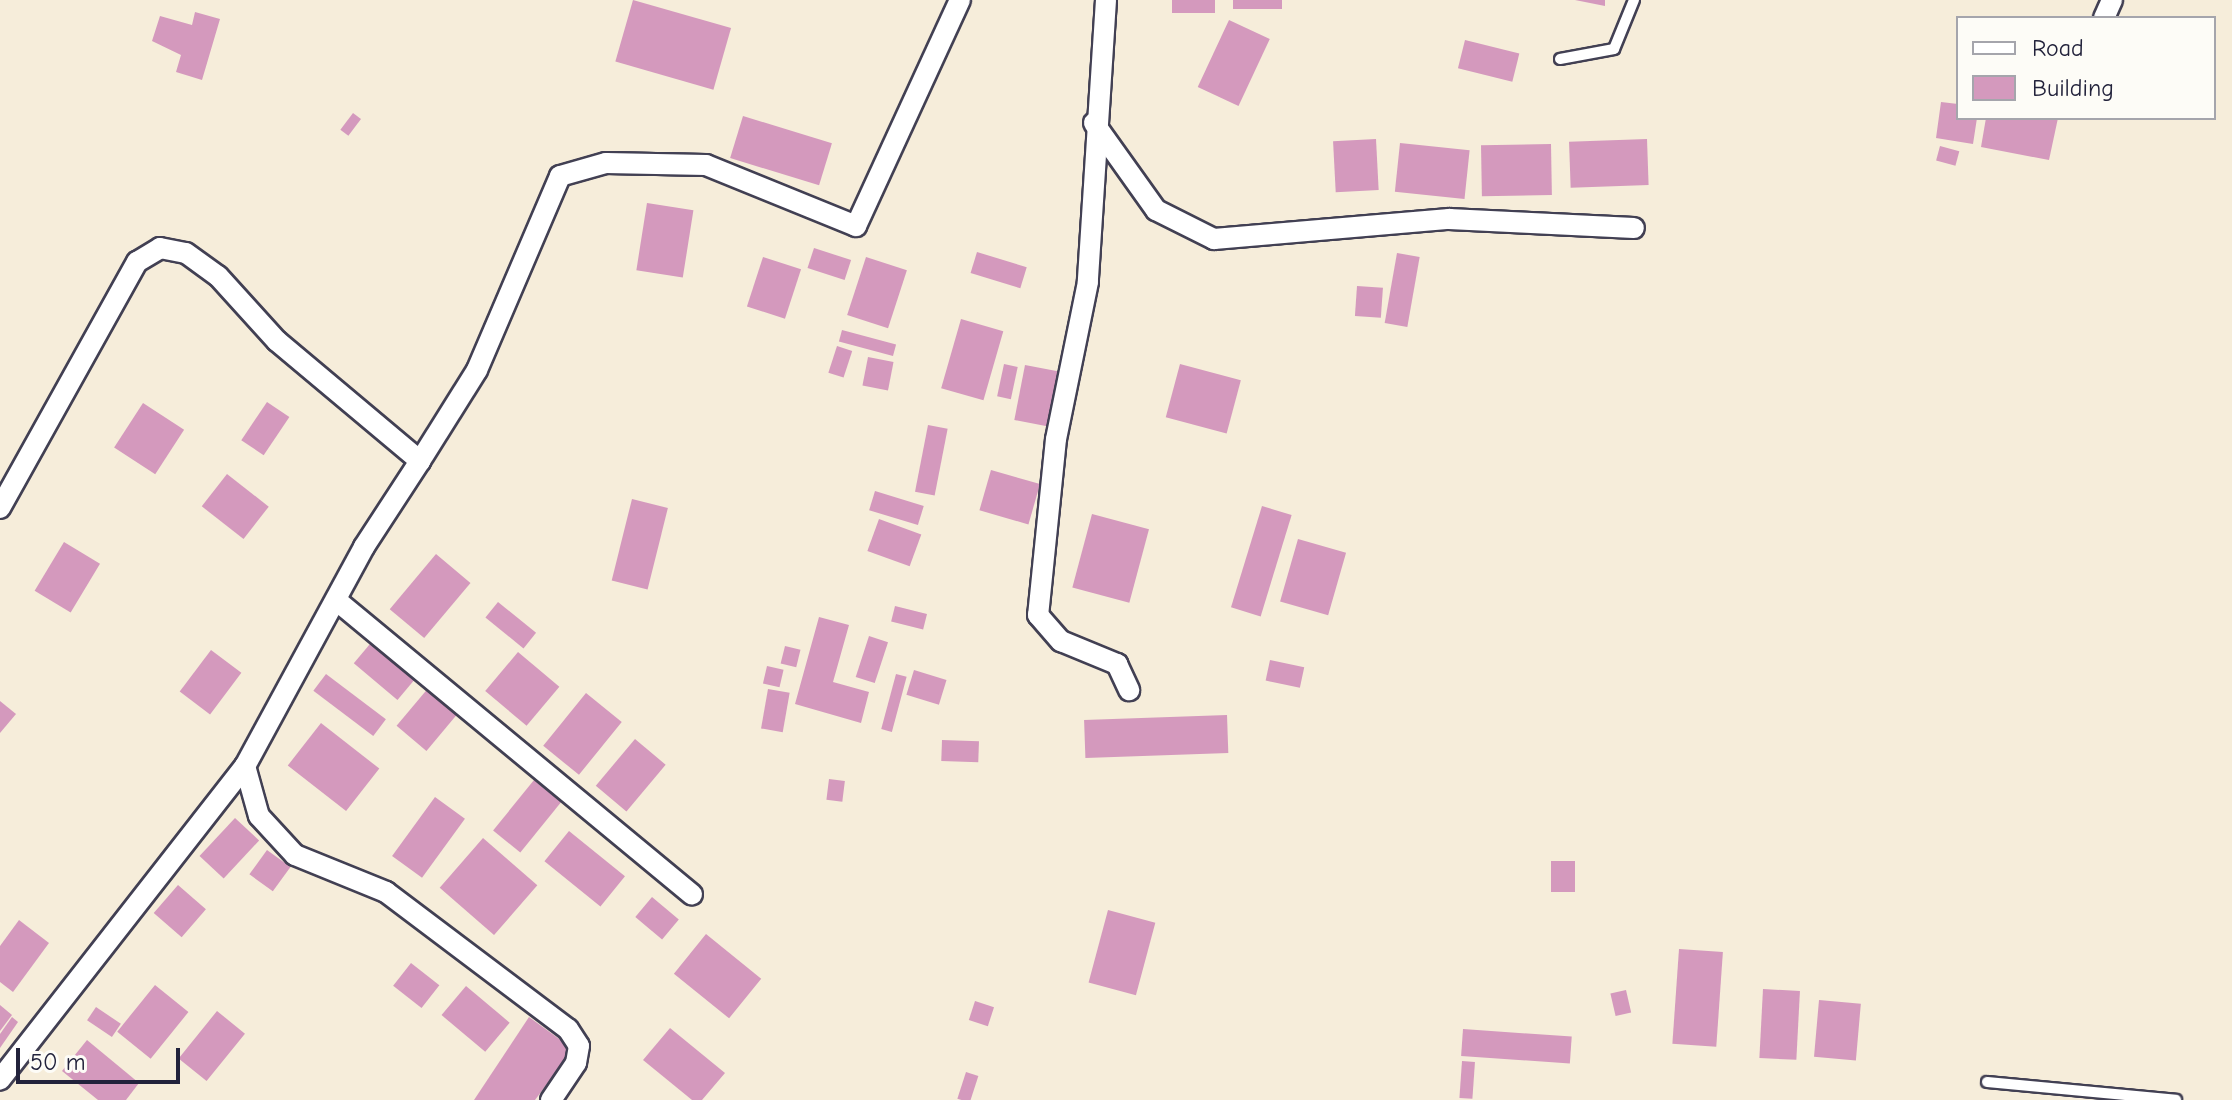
<!DOCTYPE html>
<html>
<head>
<meta charset="utf-8">
<style>
  body { margin:0 }
  #map { position:relative; width:2232px; height:1100px; overflow:hidden; background:#f6edda; font-family:"Comic Neue",sans-serif }
  div>[style] { position:absolute }
  .building>* { inset:0; background:#d499bd; transform-origin:0 0 }
  .roads { filter:drop-shadow(2px 0 #424053) drop-shadow(-2px 0 #424053) drop-shadow(0 2px #424053) drop-shadow(0 -2px #424053) }
  .lane>* { height:10px; margin:-5px; padding:0 5px; transform-origin:5px; border-radius:5px; background:#fff }
  .street>* { height:20px; margin:-10px; padding:0 10px; transform-origin:10px; border-radius:10px; background:#fff }
  span { translate:-50% -50%; white-space:nowrap; text-align:center; line-height:1.15; -webkit-text-stroke:8px #fdfcf7; paint-order:stroke }
  .legend { position:absolute; left:1956px; top:16px; width:260px; height:104px; box-sizing:border-box; background:#fdfcf7; border:2px solid #a5a5ac; margin:0; padding:10px 14px; list-style:none; font-size:24px; color:#22223b }
  .legend li { display:flex; align-items:center; gap:16px; height:40px }
  .legend b { width:40px; border:2px solid #a5a5ac }
  .scale { position:absolute; left:16px; top:1048px; width:164px; height:36px; box-sizing:border-box; border:4px solid #22223b; border-top:0; padding-left:10px; font-size:24px; line-height:28px; white-space:nowrap; color:#22223b; -webkit-text-stroke:6px #fdfcf7; paint-order:stroke }
</style>
</head>
<body>
<div id="map">
  <div class="building">
    <div style="left:633px;top:0;width:102px;height:64px;rotate:16deg"></div>
    <div style="left:1172px;top:0;width:43px;height:13px"></div>
    <div style="left:1233px;top:0;width:49px;height:9px"></div>
    <div style="clip-path:polygon(1575px 0,1605px 0,1605px 6px)"></div>
    <div style="clip-path:polygon(195px 12px,220px 19px,202px 80px,176px 72px,181px 55px,152px 41px,160px 16px,192px 25px)"></div>
    <div style="left:1229px;top:20px;width:45px;height:74px;rotate:25deg"></div>
    <div style="left:1465px;top:40px;width:56px;height:29px;rotate:14deg"></div>
    <div style="clip-path:polygon(1941px 102px,1958px 104px,1958px 118px,1977px 118px,1973px 144px,1936px 138px)"></div>
    <div style="left:353px;top:113px;width:10px;height:21px;rotate:37deg"></div>
    <div style="left:743px;top:116px;width:93px;height:44px;rotate:17deg"></div>
    <div style="clip-path:polygon(1986px 118px,2058px 118px,2049px 160px,1981px 147px)"></div>
    <div style="left:1376px;top:139px;width:51px;height:43px;rotate:87deg"></div>
    <div style="left:1647px;top:139px;width:46px;height:78px;rotate:88deg"></div>
    <div style="left:1400px;top:143px;width:70px;height:49px;rotate:6deg"></div>
    <div style="left:1551px;top:144px;width:51px;height:70px;rotate:89deg"></div>
    <div style="left:1940px;top:146px;width:20px;height:15px;rotate:15deg"></div>
    <div style="left:647px;top:203px;width:47px;height:68px;rotate:9deg"></div>
    <div style="left:814px;top:248px;width:39px;height:21px;rotate:18deg"></div>
    <div style="left:977px;top:252px;width:52px;height:22px;rotate:17deg"></div>
    <div style="left:1397px;top:253px;width:23px;height:71px;rotate:10deg"></div>
    <div style="left:763px;top:257px;width:40px;height:52px;rotate:18deg"></div>
    <div style="left:866px;top:257px;width:43px;height:61px;rotate:18deg"></div>
    <div style="left:1357px;top:286px;width:26px;height:30px;rotate:4deg"></div>
    <div style="left:961px;top:319px;width:44px;height:72px;rotate:16deg"></div>
    <div style="left:842px;top:330px;width:56px;height:12px;rotate:15deg"></div>
    <div style="left:837px;top:346px;width:16px;height:28px;rotate:18deg"></div>
    <div style="left:868px;top:357px;width:26px;height:29px;rotate:11deg"></div>
    <div style="left:1004px;top:364px;width:14px;height:33px;rotate:12deg"></div>
    <div style="left:1180px;top:364px;width:63px;height:55px;rotate:15deg"></div>
    <div style="left:1025px;top:365px;width:36px;height:56px;rotate:11deg"></div>
    <div style="left:267px;top:402px;width:27px;height:46px;rotate:34deg"></div>
    <div style="left:143px;top:403px;width:49px;height:53px;rotate:33deg"></div>
    <div style="left:928px;top:425px;width:20px;height:68px;rotate:11deg"></div>
    <div style="left:991px;top:470px;width:51px;height:42px;rotate:16deg"></div>
    <div style="left:227px;top:474px;width:53px;height:41px;rotate:38deg"></div>
    <div style="left:875px;top:491px;width:51px;height:20px;rotate:17deg"></div>
    <div style="left:632px;top:499px;width:37px;height:84px;rotate:14deg"></div>
    <div style="left:1262px;top:506px;width:31px;height:106px;rotate:17deg"></div>
    <div style="left:1092px;top:514px;width:59px;height:76px;rotate:15deg"></div>
    <div style="left:879px;top:519px;width:45px;height:34px;rotate:20deg"></div>
    <div style="left:1298px;top:539px;width:50px;height:65px;rotate:16deg"></div>
    <div style="left:64px;top:542px;width:42px;height:57px;rotate:31deg"></div>
    <div style="left:436px;top:554px;width:45px;height:72px;rotate:40deg"></div>
    <div style="left:498px;top:602px;width:49px;height:20px;rotate:39deg"></div>
    <div style="left:895px;top:606px;width:33px;height:16px;rotate:14deg"></div>
    <div style="clip-path:polygon(819px 617px,849px 625px,833px 682px,869px 692px,861px 723px,795px 704px)"></div>
    <div style="left:869px;top:636px;width:20px;height:43px;rotate:18deg"></div>
    <div style="left:375px;top:638px;width:57px;height:33px;rotate:40deg"></div>
    <div style="left:785px;top:646px;width:16px;height:18px;rotate:14deg"></div>
    <div style="left:211px;top:650px;width:38px;height:52px;rotate:37deg"></div>
    <div style="left:518px;top:652px;width:54px;height:51px;rotate:40deg"></div>
    <div style="left:1270px;top:660px;width:35px;height:21px;rotate:12deg"></div>
    <div style="left:767px;top:666px;width:17px;height:18px;rotate:13deg"></div>
    <div style="left:914px;top:670px;width:34px;height:26px;rotate:17deg"></div>
    <div style="left:326px;top:674px;width:75px;height:21px;rotate:37deg"></div>
    <div style="left:896px;top:674px;width:11px;height:57px;rotate:15deg"></div>
    <div style="left:430px;top:686px;width:39px;height:52px;rotate:40deg"></div>
    <div style="left:768px;top:689px;width:22px;height:40px;rotate:10deg"></div>
    <div style="left:586px;top:693px;width:46px;height:68px;rotate:39deg"></div>
    <div style="clip-path:polygon(0 701px,16px 714px,0 733px)"></div>
    <div style="left:1227px;top:715px;width:38px;height:143px;rotate:88deg"></div>
    <div style="left:321px;top:723px;width:74px;height:54px;rotate:38deg"></div>
    <div style="left:635px;top:739px;width:40px;height:61px;rotate:40deg"></div>
    <div style="left:942px;top:740px;width:37px;height:21px;rotate:2deg"></div>
    <div style="left:829px;top:779px;width:16px;height:21px;rotate:7deg"></div>
    <div style="left:534px;top:780px;width:35px;height:65px;rotate:39deg"></div>
    <div style="left:435px;top:797px;width:37px;height:73px;rotate:36deg"></div>
    <div style="left:235px;top:818px;width:33px;height:52px;rotate:43deg"></div>
    <div style="left:569px;top:831px;width:72px;height:39px;rotate:39deg"></div>
    <div style="left:483px;top:838px;width:72px;height:66px;rotate:41deg"></div>
    <div style="left:267px;top:850px;width:29px;height:30px;rotate:36deg"></div>
    <div style="left:1551px;top:861px;width:24px;height:31px"></div>
    <div style="left:178px;top:885px;width:37px;height:37px;rotate:41deg"></div>
    <div style="left:652px;top:897px;width:35px;height:26px;rotate:40deg"></div>
    <div style="left:1108px;top:910px;width:49px;height:75px;rotate:15deg"></div>
    <div style="clip-path:polygon(19px 920px,49px 943px,13px 992px,0 982px,0 946px)"></div>
    <div style="left:706px;top:934px;width:71px;height:51px;rotate:39deg"></div>
    <div style="left:1679px;top:949px;width:44px;height:95px;rotate:4deg"></div>
    <div style="left:411px;top:963px;width:36px;height:29px;rotate:38deg"></div>
    <div style="left:155px;top:985px;width:43px;height:60px;rotate:39deg"></div>
    <div style="left:466px;top:986px;width:57px;height:38px;rotate:40deg"></div>
    <div style="left:1763px;top:989px;width:37px;height:69px;rotate:3deg"></div>
    <div style="left:1626px;top:990px;width:23px;height:16px;rotate:77deg"></div>
    <div style="left:1819px;top:1000px;width:42px;height:57px;rotate:5deg"></div>
    <div style="left:975px;top:1001px;width:20px;height:20px;rotate:18deg"></div>
    <div style="clip-path:polygon(0 1005px,12px 1015px,0 1031px)"></div>
    <div style="left:96px;top:1007px;width:30px;height:16px;rotate:34deg"></div>
    <div style="left:217px;top:1011px;width:36px;height:61px;rotate:39deg"></div>
    <div style="clip-path:polygon(12px 1017px,18px 1022px,0 1048px,0 1034px)"></div>
    <div style="clip-path:polygon(529px 1017px,573px 1049px,535px 1100px,474px 1100px)"></div>
    <div style="clip-path:polygon(670px 1028px,725px 1073px,702px 1100px,692px 1100px,643px 1060px)"></div>
    <div style="left:1463px;top:1029px;width:109px;height:27px;rotate:4deg"></div>
    <div style="clip-path:polygon(87px 1040px,139px 1083px,126px 1100px,98px 1100px,62px 1071px)"></div>
    <div style="left:1462px;top:1061px;width:13px;height:37px;rotate:4deg"></div>
    <div style="left:966px;top:1072px;width:13px;height:28px;rotate:18deg"></div>
  </div>
  <div class="roads">
    <div class="lane">
      <div style="left:1560px;top:59px;width:55px;rotate:-10.5deg"></div>
      <div style="left:1614px;top:49px;width:53px;rotate:-67.8deg"></div>
      <div style="left:1987px;top:1082px;width:190px;rotate:5.4deg"></div>
    </div>
    <div class="street">
      <div style="left:1106px;top:0;width:283px;rotate:93.7deg"></div>
      <div style="left:1088px;top:282px;width:160px;rotate:101.5deg"></div>
      <div style="left:1056px;top:439px;width:177px;rotate:95.8deg"></div>
      <div style="left:1038px;top:615px;width:35px;rotate:49deg"></div>
      <div style="left:1061px;top:641px;width:61px;rotate:22.3deg"></div>
      <div style="left:1117px;top:664px;width:29px;rotate:65deg"></div>
      <div style="left:2104px;top:18px;width:20px;rotate:-66deg"></div>
      <div style="left:1094px;top:123px;width:107px;rotate:54.5deg"></div>
      <div style="left:1156px;top:210px;width:65px;rotate:26.6deg"></div>
      <div style="left:1214px;top:239px;width:236px;rotate:-4.9deg"></div>
      <div style="left:1449px;top:219px;width:185px;rotate:2.8deg"></div>
      <div style="left:420px;top:461px;width:107px;rotate:-57.9deg"></div>
      <div style="left:477px;top:370px;width:211px;rotate:-66.8deg"></div>
      <div style="left:560px;top:176px;width:48px;rotate:-15.8deg"></div>
      <div style="left:606px;top:163px;width:100px;rotate:1.1deg"></div>
      <div style="left:706px;top:165px;width:162px;rotate:22.1deg"></div>
      <div style="left:856px;top:226px;width:249px;rotate:-65.3deg"></div>
      <div style="left:0;top:508px;width:282px;rotate:-60.9deg"></div>
      <div style="left:137px;top:262px;width:27px;rotate:-31deg"></div>
      <div style="left:160px;top:248px;width:26px;rotate:11deg"></div>
      <div style="left:186px;top:253px;width:39px;rotate:36deg"></div>
      <div style="left:218px;top:276px;width:88px;rotate:47.8deg"></div>
      <div style="left:277px;top:341px;width:187px;rotate:40deg"></div>
      <div style="left:420px;top:461px;width:103px;rotate:123.1deg"></div>
      <div style="left:364px;top:547px;width:249px;rotate:118.5deg"></div>
      <div style="left:245px;top:766px;width:398px;rotate:128deg"></div>
      <div style="left:336px;top:600px;width:462px;rotate:39.6deg"></div>
      <div style="left:245px;top:766px;width:52px;rotate:74.4deg"></div>
      <div style="left:259px;top:816px;width:53px;rotate:47.3deg"></div>
      <div style="left:295px;top:855px;width:98px;rotate:22.1deg"></div>
      <div style="left:386px;top:892px;width:228px;rotate:37deg"></div>
      <div style="left:568px;top:1029px;width:20px;rotate:57deg"></div>
      <div style="left:579px;top:1046px;width:17px;rotate:100deg"></div>
      <div style="left:576px;top:1063px;width:45px;rotate:124deg"></div>
    </div>
  </div>
  <ul class="legend">
  <li><b style="height:10px;background:#fff"></b>Road</li>
  <li><b style="height:22px;background:#d499bd"></b>Building</li>
  </ul>
  <div class="scale">50 m</div>
</div>
</body>
</html>
